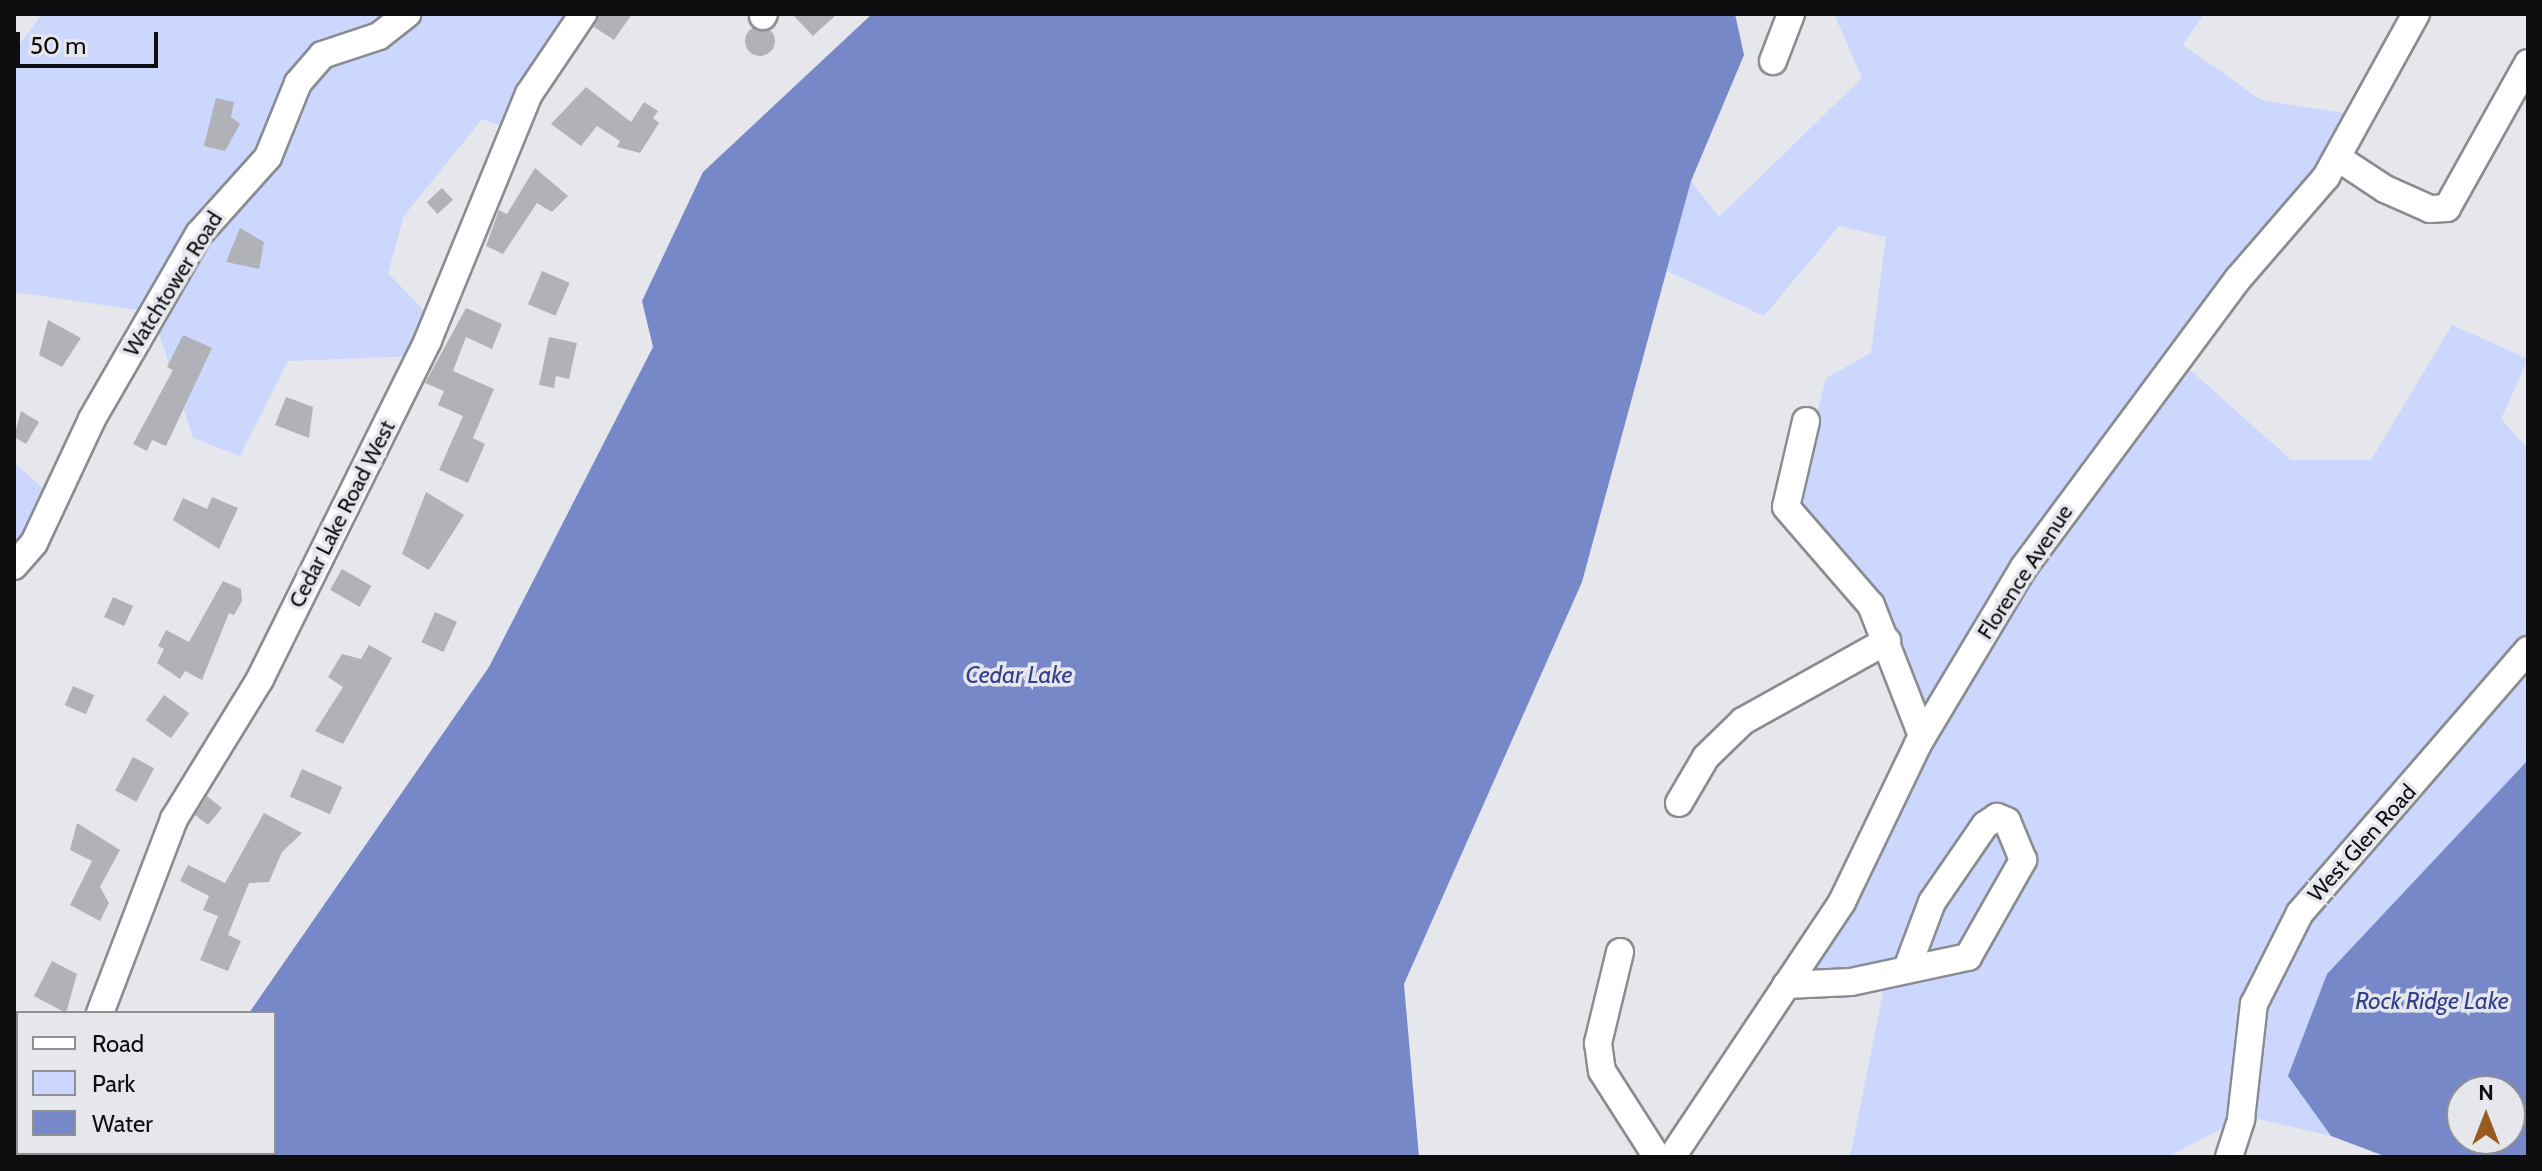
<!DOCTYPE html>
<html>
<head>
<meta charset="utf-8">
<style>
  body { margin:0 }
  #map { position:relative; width:2542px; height:1171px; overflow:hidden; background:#e5e7ec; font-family:Cabin,sans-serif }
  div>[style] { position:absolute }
  .green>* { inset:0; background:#ccd7fe }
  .water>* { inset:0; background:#7788c9 }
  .building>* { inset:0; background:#b1b2b7; transform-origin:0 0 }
  .round { border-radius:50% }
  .roads { filter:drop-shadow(2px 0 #8b8c91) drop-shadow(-2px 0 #8b8c91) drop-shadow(0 2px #8b8c91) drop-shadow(0 -2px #8b8c91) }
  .minor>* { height:26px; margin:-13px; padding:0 13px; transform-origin:13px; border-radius:13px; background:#fff }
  span { translate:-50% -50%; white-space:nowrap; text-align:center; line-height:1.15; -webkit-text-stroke:7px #e5e7ec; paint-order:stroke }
  .street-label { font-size:22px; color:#0e0e10 }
  .water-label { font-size:24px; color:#313f8c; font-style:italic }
  .frame { position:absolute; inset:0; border:16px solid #0e0e10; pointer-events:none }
  .legend { position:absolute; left:16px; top:1011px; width:260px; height:144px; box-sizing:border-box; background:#e5e7ec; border:2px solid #8f9094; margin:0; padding:10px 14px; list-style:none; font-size:24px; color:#0e0e10 }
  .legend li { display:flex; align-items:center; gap:16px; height:40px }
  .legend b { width:40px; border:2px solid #8f9094 }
  .north { position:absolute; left:2446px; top:1075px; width:80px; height:80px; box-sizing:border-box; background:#e5e7ec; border:2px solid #8f9094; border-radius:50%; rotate:0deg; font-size:22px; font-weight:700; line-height:32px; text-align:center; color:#0e0e10 }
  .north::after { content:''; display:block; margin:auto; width:28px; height:36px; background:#975b1d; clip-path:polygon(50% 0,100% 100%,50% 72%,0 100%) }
  .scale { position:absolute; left:16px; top:32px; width:142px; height:36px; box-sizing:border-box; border:4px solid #0e0e10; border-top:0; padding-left:10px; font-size:24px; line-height:28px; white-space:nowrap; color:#0e0e10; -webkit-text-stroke:6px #e5e7ec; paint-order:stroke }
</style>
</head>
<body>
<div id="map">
  <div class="green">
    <div style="clip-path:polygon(42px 14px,583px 14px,511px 130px,482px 119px,404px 216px,388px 273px,433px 320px,418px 356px,288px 361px,240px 456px,193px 438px,152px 312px,14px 292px,14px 52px)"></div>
    <div style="clip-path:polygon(1834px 14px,2204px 14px,2183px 45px,2261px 100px,2364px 116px,2178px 359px,2291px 460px,2371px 460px,2452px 325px,2528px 359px,2501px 419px,2528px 449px,2528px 760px,2327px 975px,2289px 1076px,2331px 1136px,2245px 1116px,2168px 1157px,1850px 1157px,1886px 977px,1788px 986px,1921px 736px,1871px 597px,1794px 503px,1826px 378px,1871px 353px,1886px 237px,1839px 226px,1764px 316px,1667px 271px,1691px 181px,1719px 217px,1862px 78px)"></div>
    <div style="clip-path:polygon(14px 462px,55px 500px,14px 557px)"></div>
  </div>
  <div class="water">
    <div style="clip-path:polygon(872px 14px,1735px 14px,1744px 55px,1691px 181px,1582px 582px,1404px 984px,1419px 1157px,188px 1157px,274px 1153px,274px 1013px,249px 1013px,489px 667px,653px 347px,642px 301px,703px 172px)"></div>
    <div style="clip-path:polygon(evenodd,2528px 760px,2528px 1157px,2387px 1157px,2331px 1136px,2288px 1076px,2327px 974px,2528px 760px,2462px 1091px,2510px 1091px,2510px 1139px,2462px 1139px,2462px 1091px)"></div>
  </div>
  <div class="building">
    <div style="clip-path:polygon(599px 14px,632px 14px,614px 40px,594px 27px)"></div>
    <div style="clip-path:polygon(792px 14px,837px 14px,813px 36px)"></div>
    <div class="round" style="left:745px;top:26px;width:30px;height:30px"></div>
    <div style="clip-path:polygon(586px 87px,631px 122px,644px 102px,658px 111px,653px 118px,659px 123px,640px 153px,617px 147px,620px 141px,597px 126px,581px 146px,551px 124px)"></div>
    <div style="clip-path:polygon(216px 98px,234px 102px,231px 117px,240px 124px,225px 151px,204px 146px)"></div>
    <div style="clip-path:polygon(535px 168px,568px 196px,552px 212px,537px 203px,503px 254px,486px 246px,499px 210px,507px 214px)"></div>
    <div style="left:442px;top:188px;width:16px;height:21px;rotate:47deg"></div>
    <div style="clip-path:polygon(240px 228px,264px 242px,259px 269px,226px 262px)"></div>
    <div style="left:542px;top:271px;width:30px;height:36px;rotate:23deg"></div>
    <div style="clip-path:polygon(466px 308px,502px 324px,492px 349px,466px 337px,453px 371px,494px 389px,473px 438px,485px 444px,468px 483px,439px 470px,463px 416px,438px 405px,444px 391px,425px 383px)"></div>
    <div style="clip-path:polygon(48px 320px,81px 338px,62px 367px,39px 355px)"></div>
    <div style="clip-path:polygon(183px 335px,212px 348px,166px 446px,152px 440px,147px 451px,133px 444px,173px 370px,167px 367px)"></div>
    <div style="clip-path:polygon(549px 337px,577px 343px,569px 379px,556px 376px,554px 388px,539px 385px)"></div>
    <div style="clip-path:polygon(286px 397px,313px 407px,309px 438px,275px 425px)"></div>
    <div style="clip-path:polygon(21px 411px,39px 422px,26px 444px,14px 437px)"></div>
    <div style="clip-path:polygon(426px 492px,464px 515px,429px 570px,402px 554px)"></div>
    <div style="clip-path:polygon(212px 497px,238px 508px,219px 549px,173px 520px,183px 498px,207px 509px)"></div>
    <div style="left:342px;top:569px;width:34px;height:24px;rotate:30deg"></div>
    <div style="clip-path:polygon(223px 581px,241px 589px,242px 601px,234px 615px,229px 613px,202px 680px,185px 671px,180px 679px,157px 663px,164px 649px,158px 646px,166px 630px,189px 642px)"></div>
    <div style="left:113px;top:597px;width:22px;height:22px;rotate:24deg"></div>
    <div style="left:435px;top:612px;width:24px;height:33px;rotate:24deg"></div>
    <div style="clip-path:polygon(369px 645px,392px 658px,343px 744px,315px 731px,343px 687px,328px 677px,342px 654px,361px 659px)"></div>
    <div style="left:73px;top:686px;width:23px;height:21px;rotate:23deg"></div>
    <div style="left:164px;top:695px;width:31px;height:31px;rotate:36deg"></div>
    <div style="left:133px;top:757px;width:24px;height:38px;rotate:28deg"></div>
    <div style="left:302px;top:769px;width:44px;height:30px;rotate:24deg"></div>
    <div style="clip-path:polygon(207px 796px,222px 808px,208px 825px,195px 815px)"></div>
    <div style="clip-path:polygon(264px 813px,302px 833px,282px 852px,269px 882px,249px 883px,228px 935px,241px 941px,228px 971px,200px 960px,218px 916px,203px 910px,209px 896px,180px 881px,188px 865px,225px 883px)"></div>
    <div style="clip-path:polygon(77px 823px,120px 850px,100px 887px,109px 903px,100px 921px,70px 905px,92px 861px,70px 850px)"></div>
    <div style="clip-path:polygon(52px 961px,77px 974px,66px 1013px,34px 996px)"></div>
  </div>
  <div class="roads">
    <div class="minor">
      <div style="left:763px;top:16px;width:2px;rotate:-63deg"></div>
      <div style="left:1773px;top:61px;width:50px;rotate:-69deg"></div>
      <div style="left:2338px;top:158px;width:56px;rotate:33.4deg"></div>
      <div style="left:2385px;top:189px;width:49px;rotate:24deg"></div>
      <div style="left:2430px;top:209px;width:17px;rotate:-3deg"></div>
      <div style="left:2447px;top:208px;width:166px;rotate:-60.8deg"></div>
      <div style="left:1806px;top:421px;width:88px;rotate:103.1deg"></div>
      <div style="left:1786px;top:507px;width:130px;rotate:49.1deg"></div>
      <div style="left:1871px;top:605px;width:141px;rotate:68.7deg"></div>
      <div style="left:14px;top:566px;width:30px;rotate:-49deg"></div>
      <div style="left:34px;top:543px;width:137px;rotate:-64.9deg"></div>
      <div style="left:92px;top:419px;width:214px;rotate:-60deg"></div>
      <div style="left:199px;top:234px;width:103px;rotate:-48.1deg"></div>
      <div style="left:268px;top:157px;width:80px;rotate:-67.9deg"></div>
      <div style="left:298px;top:83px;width:37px;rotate:-49deg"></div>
      <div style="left:322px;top:55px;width:60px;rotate:-18.4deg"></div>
      <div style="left:379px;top:36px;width:36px;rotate:-38deg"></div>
      <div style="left:1679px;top:803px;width:53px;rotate:-59.6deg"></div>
      <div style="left:1706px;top:757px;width:52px;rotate:-44.2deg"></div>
      <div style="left:1743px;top:721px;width:165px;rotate:-29.1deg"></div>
      <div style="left:1620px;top:952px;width:94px;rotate:103.6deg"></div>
      <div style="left:1598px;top:1043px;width:28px;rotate:82deg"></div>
      <div style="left:1602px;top:1071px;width:102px;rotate:57.4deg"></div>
      <div style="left:1786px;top:985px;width:65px;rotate:-2.6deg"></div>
      <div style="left:1851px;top:982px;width:120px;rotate:-12.1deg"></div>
      <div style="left:1968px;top:957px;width:112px;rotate:-60.4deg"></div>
      <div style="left:2023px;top:860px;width:42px;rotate:-112.3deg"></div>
      <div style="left:2007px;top:821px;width:11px;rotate:-158deg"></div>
      <div style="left:1997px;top:817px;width:14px;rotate:146deg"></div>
      <div style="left:1985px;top:825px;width:93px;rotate:124.5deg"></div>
      <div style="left:1932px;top:902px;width:68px;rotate:110.6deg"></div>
      <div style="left:100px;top:1013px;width:208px;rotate:-69.1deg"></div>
      <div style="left:174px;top:819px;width:164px;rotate:-58.4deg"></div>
      <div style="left:260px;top:679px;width:378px;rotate:-63.6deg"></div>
      <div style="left:428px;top:340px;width:266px;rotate:-67.7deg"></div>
      <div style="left:529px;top:94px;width:97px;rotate:-56deg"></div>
      <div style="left:34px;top:1157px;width:4px;rotate:-63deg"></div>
      <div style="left:1672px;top:1157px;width:306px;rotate:-56.3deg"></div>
      <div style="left:1842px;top:902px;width:175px;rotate:-64.3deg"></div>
      <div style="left:1918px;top:744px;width:206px;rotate:-59.1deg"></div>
      <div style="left:2024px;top:567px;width:359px;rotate:-53.4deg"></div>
      <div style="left:2238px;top:279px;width:135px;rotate:-49.2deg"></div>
      <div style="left:2326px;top:177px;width:186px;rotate:-61.1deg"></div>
      <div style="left:2229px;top:1157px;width:40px;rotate:-72deg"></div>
      <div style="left:2241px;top:1119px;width:116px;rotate:-83.6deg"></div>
      <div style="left:2254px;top:1004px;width:102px;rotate:-63.2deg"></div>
      <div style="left:2300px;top:913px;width:348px;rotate:-49.1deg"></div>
    </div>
  </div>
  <div class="street-label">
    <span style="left:173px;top:284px;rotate:-58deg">Watchtower Road</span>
    <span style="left:342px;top:514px;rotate:-63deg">Cedar Lake Road West</span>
    <span style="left:2025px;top:572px;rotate:-57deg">Florence Avenue</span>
    <span style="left:2362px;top:843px;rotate:-48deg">West Glen Road</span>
  </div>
  <div class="water-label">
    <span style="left:1019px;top:675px">Cedar Lake</span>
    <span style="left:2432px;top:1001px">Rock Ridge Lake</span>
  </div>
  <div class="frame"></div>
  <ul class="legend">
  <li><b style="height:10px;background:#fff"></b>Road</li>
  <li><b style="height:22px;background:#ccd7fe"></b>Park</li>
  <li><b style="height:22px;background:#7788c9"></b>Water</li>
  </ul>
  <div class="north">N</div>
  <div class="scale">50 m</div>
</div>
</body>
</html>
